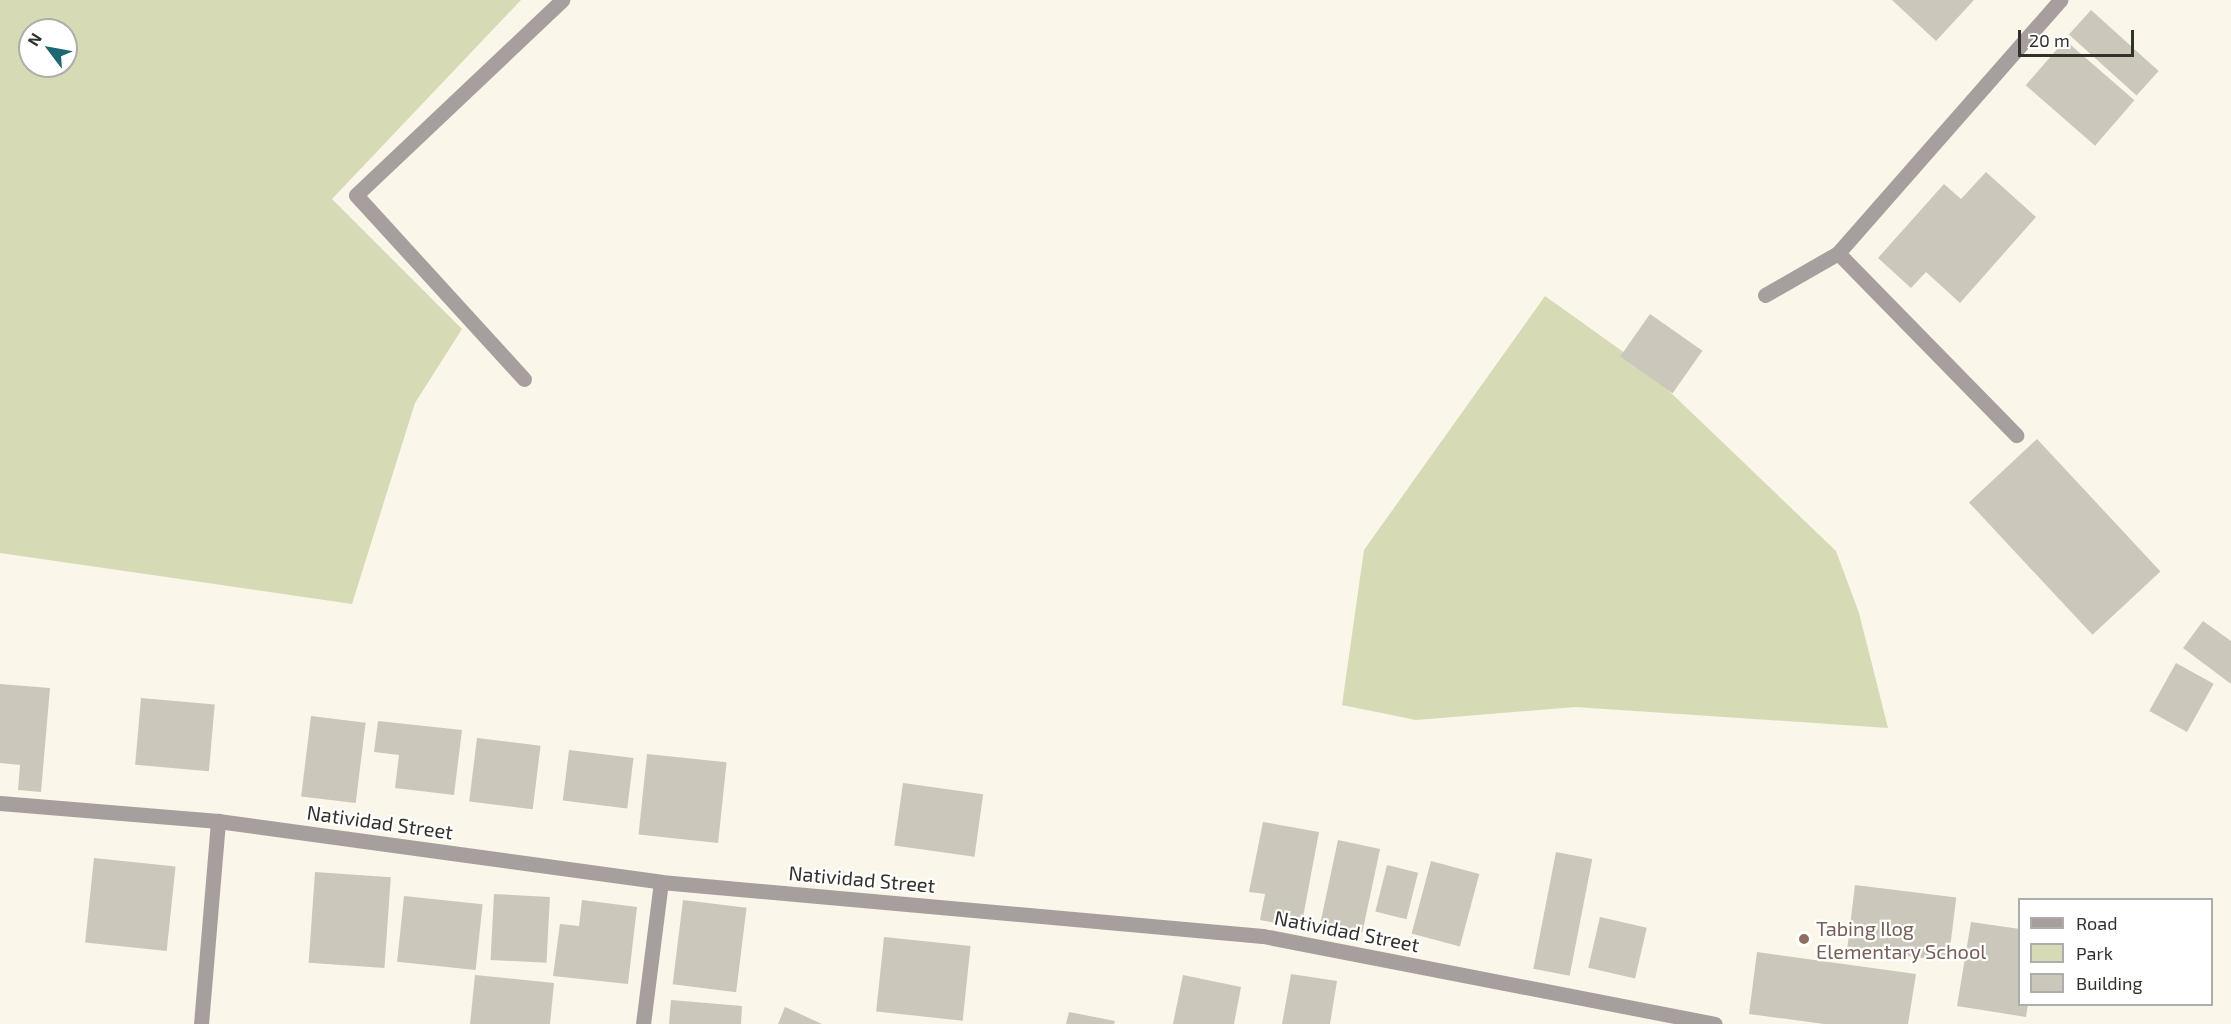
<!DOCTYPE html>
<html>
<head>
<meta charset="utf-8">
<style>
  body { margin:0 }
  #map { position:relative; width:2231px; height:1024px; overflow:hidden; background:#faf6e9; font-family:"Exo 2",sans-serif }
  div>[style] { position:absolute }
  .green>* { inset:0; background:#d7dbb5 }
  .building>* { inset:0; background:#cbc8bb; transform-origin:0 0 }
  .service>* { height:15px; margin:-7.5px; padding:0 7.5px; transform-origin:7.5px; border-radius:7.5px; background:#a69f9e }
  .minor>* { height:15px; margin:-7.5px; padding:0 7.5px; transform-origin:7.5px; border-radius:7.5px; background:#a69f9e }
  .dots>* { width:16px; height:16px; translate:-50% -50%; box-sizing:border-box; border:3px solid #fff; border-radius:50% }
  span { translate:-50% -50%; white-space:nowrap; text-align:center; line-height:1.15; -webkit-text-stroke:4.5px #fff; paint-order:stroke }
  .street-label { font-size:20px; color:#32312c }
  .education-label { font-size:20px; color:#785e54 }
  .left { translate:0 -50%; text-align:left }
  .legend { position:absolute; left:2018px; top:898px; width:195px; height:108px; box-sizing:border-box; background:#fff; border:2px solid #adadab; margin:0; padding:8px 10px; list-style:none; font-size:18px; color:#32312c }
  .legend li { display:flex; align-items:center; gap:12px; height:30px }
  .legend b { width:30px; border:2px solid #adadab }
  .north { position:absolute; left:18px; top:18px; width:60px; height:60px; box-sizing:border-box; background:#fff; border:2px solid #adadab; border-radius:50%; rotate:302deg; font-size:16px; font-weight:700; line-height:24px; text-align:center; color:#32312c }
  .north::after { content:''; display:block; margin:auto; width:21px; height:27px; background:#1d6772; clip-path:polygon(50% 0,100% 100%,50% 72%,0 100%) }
  .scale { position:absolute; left:2018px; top:30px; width:116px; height:27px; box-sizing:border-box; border:3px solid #32312c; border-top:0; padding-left:8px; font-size:18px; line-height:21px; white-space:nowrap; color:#32312c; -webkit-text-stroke:4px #fff; paint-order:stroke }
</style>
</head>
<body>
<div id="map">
  <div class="green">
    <div style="clip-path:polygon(evenodd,0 0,521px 0,332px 199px,462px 329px,415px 403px,352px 604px,0 553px,0 0,30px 30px,66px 30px,66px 66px,30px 66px,30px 30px)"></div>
    <div style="clip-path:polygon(1545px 296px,1643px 366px,1836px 551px,1859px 613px,1888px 728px,1575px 707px,1416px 720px,1342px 705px,1364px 550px)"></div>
  </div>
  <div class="building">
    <div style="clip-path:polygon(1892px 0,1974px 0,1936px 41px)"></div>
    <div style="left:2091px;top:10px;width:91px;height:33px;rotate:42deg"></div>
    <div style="left:2065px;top:40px;width:92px;height:60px;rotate:41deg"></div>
    <div style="clip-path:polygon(1986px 172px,2036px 217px,1960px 303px,1926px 272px,1911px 288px,1878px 258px,1944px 184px,1961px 199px)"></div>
    <div style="left:1650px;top:314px;width:64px;height:52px;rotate:35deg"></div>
    <div style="left:2037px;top:439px;width:181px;height:93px;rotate:47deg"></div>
    <div style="clip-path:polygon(2203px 621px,2231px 641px,2231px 684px,2183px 648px)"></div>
    <div style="left:2176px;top:663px;width:43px;height:55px;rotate:29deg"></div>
    <div style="clip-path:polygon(0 684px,50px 688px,41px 792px,18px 790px,20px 765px,0 763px)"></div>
    <div style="left:141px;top:698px;width:74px;height:67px;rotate:5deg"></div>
    <div style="left:311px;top:716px;width:55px;height:81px;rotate:7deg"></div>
    <div style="clip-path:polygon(378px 721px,462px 730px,454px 795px,395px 788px,399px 755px,374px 752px)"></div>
    <div style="left:477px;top:738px;width:64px;height:64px;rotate:7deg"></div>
    <div style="left:569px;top:750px;width:65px;height:51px;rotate:7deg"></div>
    <div style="left:647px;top:754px;width:80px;height:81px;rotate:6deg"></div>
    <div style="left:903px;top:783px;width:81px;height:63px;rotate:8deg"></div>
    <div style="clip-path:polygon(1263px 822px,1319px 832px,1301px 928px,1260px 920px,1265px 894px,1249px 892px)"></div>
    <div style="left:1338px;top:840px;width:43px;height:85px;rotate:12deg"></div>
    <div style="left:1556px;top:852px;width:37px;height:119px;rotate:11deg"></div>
    <div style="left:94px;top:858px;width:82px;height:85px;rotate:6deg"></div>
    <div style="left:1431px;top:861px;width:50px;height:75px;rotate:15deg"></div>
    <div style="left:1387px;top:865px;width:32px;height:48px;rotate:14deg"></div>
    <div style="left:315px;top:872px;width:76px;height:91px;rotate:4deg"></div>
    <div style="left:1855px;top:885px;width:102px;height:64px;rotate:7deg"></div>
    <div style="left:494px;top:894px;width:56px;height:66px;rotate:3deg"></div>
    <div style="left:404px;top:896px;width:79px;height:66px;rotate:6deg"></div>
    <div style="clip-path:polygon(582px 900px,637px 907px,628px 984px,553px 976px,560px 924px,579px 926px)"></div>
    <div style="left:683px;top:900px;width:64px;height:85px;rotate:7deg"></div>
    <div style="left:1600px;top:917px;width:48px;height:52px;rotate:13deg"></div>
    <div style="clip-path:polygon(1971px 922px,2020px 929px,2020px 1004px,2028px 1004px,2026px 1017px,1957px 1006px)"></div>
    <div style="left:884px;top:937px;width:87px;height:75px;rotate:6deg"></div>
    <div style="clip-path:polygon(1757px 952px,1916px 974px,1908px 1024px,1824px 1024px,1749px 1014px)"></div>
    <div style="clip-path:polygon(1291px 974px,1337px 981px,1330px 1024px,1282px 1024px)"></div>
    <div style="clip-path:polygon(475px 975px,554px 983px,550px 1024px,470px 1024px)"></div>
    <div style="clip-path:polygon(1183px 975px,1241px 987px,1234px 1024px,1173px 1024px)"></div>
    <div style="clip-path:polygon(671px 1000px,742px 1006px,741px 1024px,669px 1024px)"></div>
    <div style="clip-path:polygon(785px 1007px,822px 1024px,778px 1024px)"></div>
    <div style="clip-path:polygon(1069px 1012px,1115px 1021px,1114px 1024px,1066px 1024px)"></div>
  </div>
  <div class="service">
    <div style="left:1838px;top:253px;width:255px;rotate:45.6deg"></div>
  </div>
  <div class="minor">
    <div style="left:1765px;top:295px;width:84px;rotate:-29.9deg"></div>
    <div style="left:1838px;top:253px;width:337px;rotate:-48.7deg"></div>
    <div style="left:524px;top:379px;width:249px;rotate:-132.4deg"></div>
    <div style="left:356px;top:195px;width:284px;rotate:-43.4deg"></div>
    <div style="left:0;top:803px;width:219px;rotate:4.7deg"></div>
    <div style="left:218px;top:821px;width:447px;rotate:7.8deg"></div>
    <div style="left:661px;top:882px;width:604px;rotate:5.13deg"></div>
    <div style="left:1263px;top:936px;width:460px;rotate:11deg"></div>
    <div style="left:201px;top:1024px;width:204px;rotate:-85.2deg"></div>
    <div style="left:643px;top:1024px;width:143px;rotate:-82.8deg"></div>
  </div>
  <div class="dots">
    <div style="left:1804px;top:939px;background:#8d6e63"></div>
  </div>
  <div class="street-label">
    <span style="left:380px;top:822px;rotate:8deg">Natividad Street</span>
    <span style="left:862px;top:879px;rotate:5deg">Natividad Street</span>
    <span style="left:1347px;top:931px;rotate:11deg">Natividad Street</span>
  </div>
  <div class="education-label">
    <span class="left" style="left:1816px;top:940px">Tabing Ilog<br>Elementary School</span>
  </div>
  <ul class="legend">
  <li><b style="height:8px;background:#a69f9e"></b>Road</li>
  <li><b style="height:16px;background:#d7dbb5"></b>Park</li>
  <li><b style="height:16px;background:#cbc8bb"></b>Building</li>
  </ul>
  <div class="north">N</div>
  <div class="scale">20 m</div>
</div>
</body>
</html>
